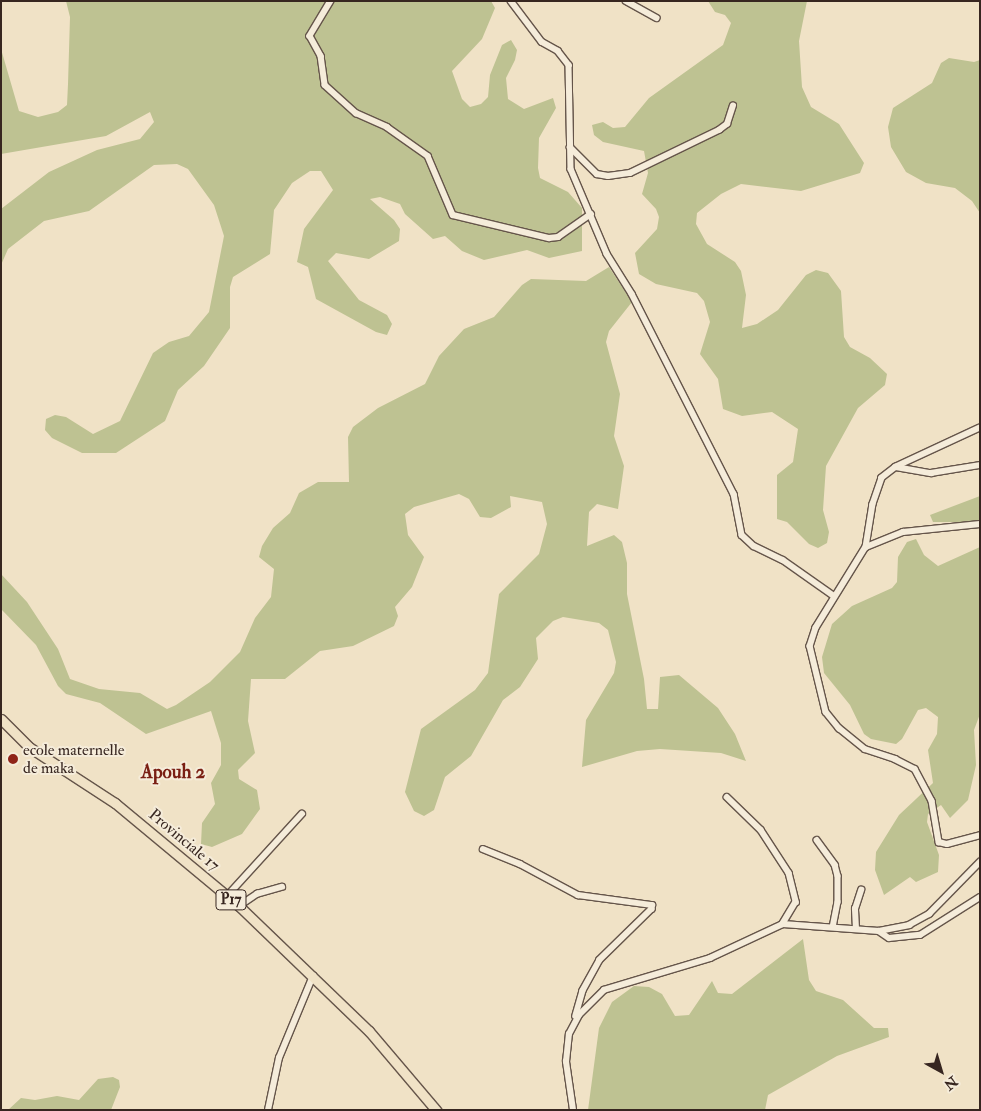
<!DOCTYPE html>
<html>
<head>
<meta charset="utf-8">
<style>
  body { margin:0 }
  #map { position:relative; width:981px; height:1111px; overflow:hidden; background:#f0e2c6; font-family:"IM FELL Double Pica",serif }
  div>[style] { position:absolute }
  .green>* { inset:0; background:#bec292 }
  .roads { filter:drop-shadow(1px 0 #65554a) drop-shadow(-1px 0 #65554a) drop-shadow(0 1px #65554a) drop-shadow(0 -1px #65554a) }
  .minor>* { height:5.5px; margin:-2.75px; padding:0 2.75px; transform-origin:2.75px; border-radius:2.75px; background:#f5ecda }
  .primary>* { height:9px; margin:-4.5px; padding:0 4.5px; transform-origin:4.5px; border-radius:4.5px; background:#f0e2c6 }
  .dots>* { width:14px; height:14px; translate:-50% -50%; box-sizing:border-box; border:2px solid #f5ecda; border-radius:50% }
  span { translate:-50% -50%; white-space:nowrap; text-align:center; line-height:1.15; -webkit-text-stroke:4px #f5ecda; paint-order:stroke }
  .shield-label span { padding:1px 4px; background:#f5ecda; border:1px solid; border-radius:4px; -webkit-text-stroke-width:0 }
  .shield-label { font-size:15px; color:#372620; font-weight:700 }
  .poi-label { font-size:16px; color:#372620 }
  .left { translate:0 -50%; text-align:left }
  .street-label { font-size:16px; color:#372620 }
  .quarter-label { font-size:19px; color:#7a1f14; font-weight:700 }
  .frame { position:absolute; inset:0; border:2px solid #372620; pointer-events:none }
  .north { position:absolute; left:916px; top:1046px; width:50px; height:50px; -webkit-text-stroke:4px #f5ecda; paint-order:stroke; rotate:141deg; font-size:14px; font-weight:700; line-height:20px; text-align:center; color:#372620 }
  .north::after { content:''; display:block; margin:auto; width:18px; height:22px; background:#372620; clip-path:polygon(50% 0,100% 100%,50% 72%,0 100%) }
</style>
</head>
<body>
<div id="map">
  <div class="green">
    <div style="clip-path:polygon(66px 1px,491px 1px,495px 8px,482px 39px,452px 71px,462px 99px,470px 107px,481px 104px,488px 97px,490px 75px,502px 45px,511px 40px,517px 50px,515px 60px,506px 78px,508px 99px,524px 109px,553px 98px,556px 108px,539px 138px,538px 168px,540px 178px,568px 192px,582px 208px,582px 251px,549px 258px,527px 250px,484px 260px,462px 251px,445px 236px,433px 239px,405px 214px,400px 204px,380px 197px,370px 199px,394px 220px,400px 229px,399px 241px,369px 259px,336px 253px,328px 261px,359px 300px,387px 315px,392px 324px,387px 335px,376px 332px,316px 299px,308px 267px,297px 262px,304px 229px,333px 190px,321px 171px,310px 171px,292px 183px,274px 210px,270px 254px,233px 277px,230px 287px,230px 328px,204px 366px,178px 390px,165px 421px,116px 453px,82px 453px,52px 438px,45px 430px,46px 419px,55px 415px,66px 417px,93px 434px,120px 421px,153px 353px,169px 342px,189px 336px,209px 312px,224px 236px,214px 205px,188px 169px,177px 164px,154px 165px,89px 211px,44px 221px,8px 249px,1px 265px,1px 209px,49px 172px,97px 150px,140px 139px,154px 122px,150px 112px,106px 136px,1px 154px,1px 49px,19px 111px,38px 117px,58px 112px,67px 105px,68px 84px,70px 17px)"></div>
    <div style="clip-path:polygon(708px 1px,807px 1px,799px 41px,802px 87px,811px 107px,839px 124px,864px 163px,860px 173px,801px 191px,741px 184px,721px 194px,697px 213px,696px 224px,707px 244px,735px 262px,741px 271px,746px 295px,742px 328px,757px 324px,778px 310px,806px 275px,816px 270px,828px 273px,841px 291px,844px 337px,850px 347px,870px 358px,887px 374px,885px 385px,858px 408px,826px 466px,823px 510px,829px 532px,827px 543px,818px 548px,809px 544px,787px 522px,777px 519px,777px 475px,793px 462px,798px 429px,772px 412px,742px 416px,723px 409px,718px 379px,700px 354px,710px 322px,704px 301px,697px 293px,656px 284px,639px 274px,635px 253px,657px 229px,659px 217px,656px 209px,642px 194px,648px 173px,644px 151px,603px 142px,594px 135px,592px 125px,603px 122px,613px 128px,625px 127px,649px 98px,723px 45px,731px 23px,725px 15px,715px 12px)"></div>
    <div style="clip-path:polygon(949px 58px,974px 62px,980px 60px,980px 213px,972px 201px,955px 188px,926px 183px,906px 172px,891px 147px,888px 127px,893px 108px,932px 83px,941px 63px)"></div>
    <div style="clip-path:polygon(609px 267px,632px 302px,609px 331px,606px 342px,620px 394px,614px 436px,624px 466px,618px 509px,597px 504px,589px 512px,587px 546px,614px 535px,622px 542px,627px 563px,627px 594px,644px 679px,647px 709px,658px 709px,660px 677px,679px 675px,718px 708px,735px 734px,746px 761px,721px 753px,660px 749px,637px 751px,582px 767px,586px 720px,614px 673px,616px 662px,608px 630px,599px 623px,563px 617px,553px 621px,536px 638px,538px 659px,520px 687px,503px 700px,471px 756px,445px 777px,434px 810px,424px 816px,414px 811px,405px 792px,421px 729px,475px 690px,488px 673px,499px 594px,539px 554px,547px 524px,542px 502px,510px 496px,511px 507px,491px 518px,480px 517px,469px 499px,459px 494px,414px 507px,405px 514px,408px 535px,424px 557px,412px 587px,395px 607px,398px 616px,394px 626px,353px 646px,320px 651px,285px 679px,251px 679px,248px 721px,255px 753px,238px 770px,239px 779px,257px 790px,260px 809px,242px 834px,212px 847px,201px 844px,202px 823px,215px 804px,211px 783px,221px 765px,221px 743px,211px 711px,146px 734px,100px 703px,66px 694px,58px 686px,36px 645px,1px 609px,1px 574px,27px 602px,58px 649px,70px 679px,99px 689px,140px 693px,167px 709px,176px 705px,210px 682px,240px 652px,255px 618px,271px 597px,274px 569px,259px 557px,262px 546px,273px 528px,290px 513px,299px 493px,318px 482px,349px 482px,348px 437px,353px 427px,378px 408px,425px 384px,439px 356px,464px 329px,494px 317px,522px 285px,531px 279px,586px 281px)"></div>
    <div style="clip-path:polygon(980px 496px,980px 522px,933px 522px,930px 515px)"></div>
    <div style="clip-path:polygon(916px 539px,924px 555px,938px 566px,980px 547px,980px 714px,974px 730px,976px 765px,968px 800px,950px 818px,941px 805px,928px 814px,927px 822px,939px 855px,938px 872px,916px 882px,910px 877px,884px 895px,875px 870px,876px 852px,899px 815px,933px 783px,928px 750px,937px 734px,938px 717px,926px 708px,918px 710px,902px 739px,896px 744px,871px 739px,864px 734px,850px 705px,824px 673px,822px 657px,832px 624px,852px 606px,892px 588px,897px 582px,898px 557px,907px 542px)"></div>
    <div style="clip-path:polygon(803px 939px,809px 980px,816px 991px,843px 1000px,874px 1028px,888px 1028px,889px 1037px,837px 1056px,768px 1095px,765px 1110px,588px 1110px,599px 1028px,612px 1002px,634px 986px,649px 987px,662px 994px,675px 1016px,689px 1015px,712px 981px,718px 993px,732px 994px)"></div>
    <div style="clip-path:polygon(113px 1077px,119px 1080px,120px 1087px,111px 1110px,8px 1110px,21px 1098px,35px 1100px,57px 1096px,79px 1100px,98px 1079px)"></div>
  </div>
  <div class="roads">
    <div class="minor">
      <div style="left:331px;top:1px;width:41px;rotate:121deg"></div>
      <div style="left:310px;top:36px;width:23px;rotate:61deg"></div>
      <div style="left:321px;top:56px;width:29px;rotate:82deg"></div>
      <div style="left:325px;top:85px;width:42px;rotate:42.1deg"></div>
      <div style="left:356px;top:113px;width:34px;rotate:24deg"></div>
      <div style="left:387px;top:127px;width:50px;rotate:35.3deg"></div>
      <div style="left:428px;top:156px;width:64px;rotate:67deg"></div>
      <div style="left:453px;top:215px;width:99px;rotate:13.5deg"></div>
      <div style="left:549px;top:238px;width:9px;rotate:-6deg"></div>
      <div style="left:558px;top:237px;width:40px;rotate:-34.9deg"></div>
      <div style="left:511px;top:1px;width:51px;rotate:52.9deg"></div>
      <div style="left:542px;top:42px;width:18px;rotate:29deg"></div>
      <div style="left:558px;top:51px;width:18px;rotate:52deg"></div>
      <div style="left:569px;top:65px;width:104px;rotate:88.9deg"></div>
      <div style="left:571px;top:169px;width:92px;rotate:67deg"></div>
      <div style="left:607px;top:254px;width:47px;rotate:58deg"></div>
      <div style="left:632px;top:294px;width:225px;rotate:63deg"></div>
      <div style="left:734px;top:494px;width:42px;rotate:79deg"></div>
      <div style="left:742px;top:535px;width:16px;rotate:43deg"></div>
      <div style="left:754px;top:546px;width:32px;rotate:26deg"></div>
      <div style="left:783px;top:560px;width:62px;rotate:35.2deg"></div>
      <div style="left:626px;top:1px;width:35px;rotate:29deg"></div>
      <div style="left:570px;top:147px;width:38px;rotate:45deg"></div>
      <div style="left:597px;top:174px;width:11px;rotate:10deg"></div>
      <div style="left:608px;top:176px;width:22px;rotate:-8deg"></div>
      <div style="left:630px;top:173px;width:99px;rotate:-25.8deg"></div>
      <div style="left:719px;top:130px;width:10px;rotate:-37deg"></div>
      <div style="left:727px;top:124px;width:19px;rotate:-72deg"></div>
      <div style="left:980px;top:428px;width:93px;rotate:155.1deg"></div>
      <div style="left:896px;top:467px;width:18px;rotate:142deg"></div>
      <div style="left:882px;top:478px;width:28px;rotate:109deg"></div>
      <div style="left:873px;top:504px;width:44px;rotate:99.2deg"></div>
      <div style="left:866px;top:547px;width:95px;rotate:121.7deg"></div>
      <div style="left:816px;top:628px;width:19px;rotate:108deg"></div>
      <div style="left:810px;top:646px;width:68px;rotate:76.4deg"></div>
      <div style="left:826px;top:712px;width:21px;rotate:51deg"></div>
      <div style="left:839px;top:728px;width:33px;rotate:39deg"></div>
      <div style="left:865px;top:749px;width:32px;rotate:18deg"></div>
      <div style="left:895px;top:759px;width:22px;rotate:27deg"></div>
      <div style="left:915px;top:769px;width:36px;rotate:62deg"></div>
      <div style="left:932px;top:801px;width:42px;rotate:80.3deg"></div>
      <div style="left:939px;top:842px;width:8px;rotate:14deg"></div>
      <div style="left:947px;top:844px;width:34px;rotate:-15deg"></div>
      <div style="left:896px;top:467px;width:36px;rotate:10deg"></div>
      <div style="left:931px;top:473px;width:50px;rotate:-9.3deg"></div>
      <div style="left:866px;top:547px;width:40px;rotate:-22deg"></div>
      <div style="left:903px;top:532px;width:77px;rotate:-5.9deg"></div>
      <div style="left:727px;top:797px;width:47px;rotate:44.1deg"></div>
      <div style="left:761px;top:830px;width:51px;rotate:56.9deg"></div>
      <div style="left:789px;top:873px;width:30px;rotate:76deg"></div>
      <div style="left:796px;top:902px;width:26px;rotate:121deg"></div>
      <div style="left:817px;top:840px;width:31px;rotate:54deg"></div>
      <div style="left:835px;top:865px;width:11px;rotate:75deg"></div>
      <div style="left:838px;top:876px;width:26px;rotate:90deg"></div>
      <div style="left:838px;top:902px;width:25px;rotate:101deg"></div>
      <div style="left:483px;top:849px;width:40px;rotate:22deg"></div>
      <div style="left:520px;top:864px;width:66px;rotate:28.1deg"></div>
      <div style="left:578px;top:895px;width:75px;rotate:7.7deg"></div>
      <div style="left:652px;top:905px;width:4px;rotate:90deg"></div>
      <div style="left:652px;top:909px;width:73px;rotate:135.6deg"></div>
      <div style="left:600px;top:960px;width:35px;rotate:119deg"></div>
      <div style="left:583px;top:991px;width:26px;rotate:106deg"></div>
      <div style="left:227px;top:896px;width:111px;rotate:-47.6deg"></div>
      <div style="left:239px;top:906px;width:22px;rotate:-34deg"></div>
      <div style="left:257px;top:894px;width:26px;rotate:-16deg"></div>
      <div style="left:856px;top:929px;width:20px;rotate:-93deg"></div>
      <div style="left:855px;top:909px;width:20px;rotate:-72deg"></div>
      <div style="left:879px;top:931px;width:12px;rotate:35deg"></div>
      <div style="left:889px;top:938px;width:31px;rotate:-6deg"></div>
      <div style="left:920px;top:935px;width:71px;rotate:-32.3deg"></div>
      <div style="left:268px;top:1110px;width:53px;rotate:-78.1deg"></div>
      <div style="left:279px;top:1058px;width:89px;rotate:-67.5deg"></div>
      <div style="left:573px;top:1110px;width:49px;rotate:-98.3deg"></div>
      <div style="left:566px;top:1062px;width:28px;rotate:-84deg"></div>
      <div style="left:569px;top:1034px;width:21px;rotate:-62deg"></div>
      <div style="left:579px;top:1015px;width:35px;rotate:-45deg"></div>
      <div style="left:604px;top:990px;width:111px;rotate:-16.8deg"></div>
      <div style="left:710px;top:958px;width:81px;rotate:-25deg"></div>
      <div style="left:783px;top:924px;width:96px;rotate:4.2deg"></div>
      <div style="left:879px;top:931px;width:31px;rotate:-11deg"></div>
      <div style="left:909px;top:925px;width:23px;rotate:-29deg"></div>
      <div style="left:929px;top:914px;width:73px;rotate:-45.6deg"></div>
    </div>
    <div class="primary">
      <div style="left:1px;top:719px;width:40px;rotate:45deg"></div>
      <div style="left:29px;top:747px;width:103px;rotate:33.1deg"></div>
      <div style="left:115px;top:803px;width:161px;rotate:39.7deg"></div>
      <div style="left:239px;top:906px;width:180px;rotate:43.9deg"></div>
      <div style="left:369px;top:1031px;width:104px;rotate:49.7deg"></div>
    </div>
  </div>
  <div class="dots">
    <div style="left:13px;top:759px;background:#8f2418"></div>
  </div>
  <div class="shield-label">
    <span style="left:231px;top:900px">P17</span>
  </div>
  <div class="poi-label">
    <span class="left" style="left:23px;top:759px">ecole maternelle<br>de maka</span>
  </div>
  <div class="street-label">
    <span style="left:184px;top:840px;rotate:40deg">Provinciale 17</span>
  </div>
  <div class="quarter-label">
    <span style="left:173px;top:773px">Apouh 2</span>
  </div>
  <div class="frame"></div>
  <div class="north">N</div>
</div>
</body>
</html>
